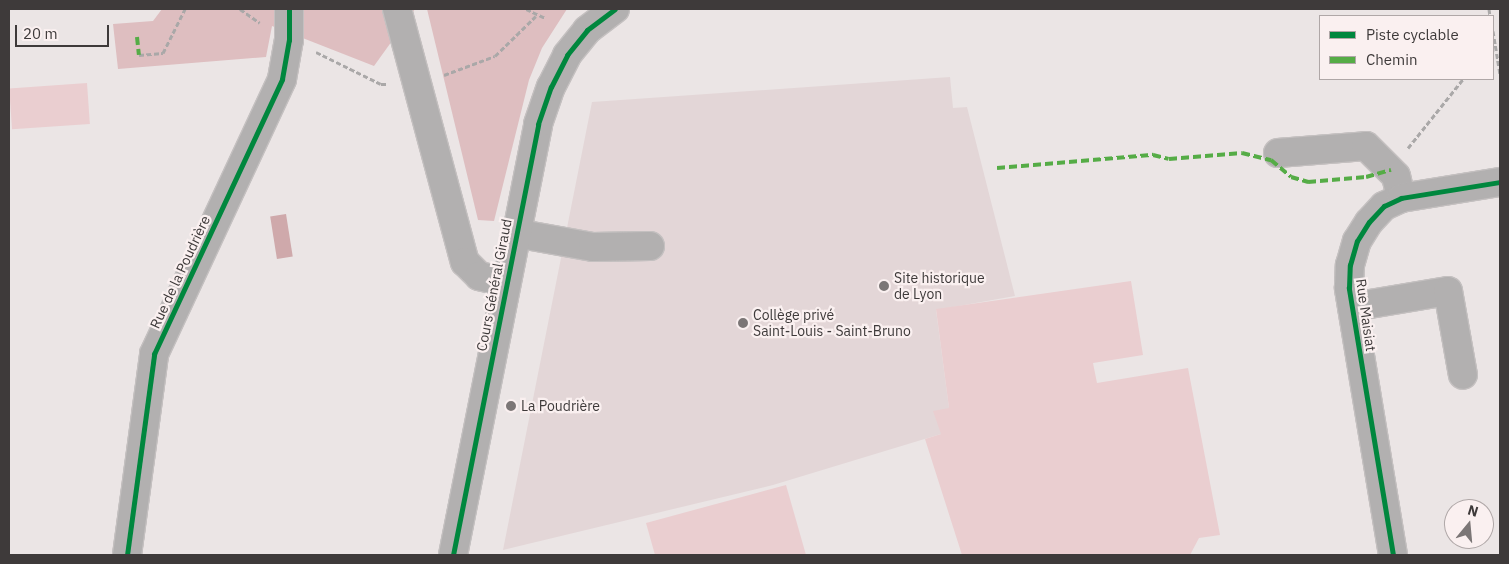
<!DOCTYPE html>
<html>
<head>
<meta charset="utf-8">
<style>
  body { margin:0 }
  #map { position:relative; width:1509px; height:564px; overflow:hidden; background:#ebe5e5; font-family:"IBM Plex Sans",sans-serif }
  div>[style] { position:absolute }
  .built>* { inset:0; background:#e3d6d7 }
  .green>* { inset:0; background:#eaced0; transform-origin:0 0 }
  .forest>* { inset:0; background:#debec0 }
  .water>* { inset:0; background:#cfa9ab; transform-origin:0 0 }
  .path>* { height:3px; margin-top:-1.5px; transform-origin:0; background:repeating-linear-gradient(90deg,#aaa8a8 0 5px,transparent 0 7.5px) }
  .roads { filter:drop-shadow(1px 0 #c4c0c0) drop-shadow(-1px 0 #c4c0c0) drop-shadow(0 1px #c4c0c0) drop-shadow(0 -1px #c4c0c0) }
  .minor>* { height:28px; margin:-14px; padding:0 14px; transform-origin:14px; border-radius:14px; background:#b2b0b0 }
  .quiet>* { height:4px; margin-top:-2px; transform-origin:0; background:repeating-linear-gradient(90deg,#55ac46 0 8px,transparent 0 12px) }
  .cycleway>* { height:5px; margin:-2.5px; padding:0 2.5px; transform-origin:2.5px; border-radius:2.5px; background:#00873e }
  .dots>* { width:14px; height:14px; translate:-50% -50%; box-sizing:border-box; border:2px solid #faf0f0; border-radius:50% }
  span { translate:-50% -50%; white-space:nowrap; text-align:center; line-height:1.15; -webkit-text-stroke:4.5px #faf0f0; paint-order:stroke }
  .street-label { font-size:14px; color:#3e3a3a }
  .poi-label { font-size:14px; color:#3e3a3a }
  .left { translate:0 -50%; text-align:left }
  .frame { position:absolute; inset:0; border:10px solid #3e3a3a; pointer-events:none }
  .legend { position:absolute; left:1319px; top:15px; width:175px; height:65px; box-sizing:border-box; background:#faf0f0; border:1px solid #afa7a7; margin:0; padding:6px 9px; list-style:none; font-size:15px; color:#3e3a3a }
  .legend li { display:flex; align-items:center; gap:10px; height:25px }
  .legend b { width:25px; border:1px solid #afa7a7 }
  .north { position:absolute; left:1444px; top:499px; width:50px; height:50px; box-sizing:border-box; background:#faf0f0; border:1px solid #afa7a7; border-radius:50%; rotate:17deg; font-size:14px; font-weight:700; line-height:20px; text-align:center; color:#3e3a3a }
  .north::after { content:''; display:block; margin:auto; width:18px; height:22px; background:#7b7676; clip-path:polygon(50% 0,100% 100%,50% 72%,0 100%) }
  .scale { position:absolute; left:15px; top:25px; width:94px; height:22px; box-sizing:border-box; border:2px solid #3e3a3a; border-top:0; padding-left:6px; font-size:15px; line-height:18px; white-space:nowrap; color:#3e3a3a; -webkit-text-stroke:4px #faf0f0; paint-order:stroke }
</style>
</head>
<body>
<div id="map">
  <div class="built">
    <div style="clip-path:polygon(950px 77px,953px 108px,967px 107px,1015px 296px,936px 310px,949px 408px,941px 434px,773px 485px,503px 550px,592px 102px)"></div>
  </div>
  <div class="green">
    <div style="left:87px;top:83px;width:41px;height:78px;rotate:86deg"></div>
    <div style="clip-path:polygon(1131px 281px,1143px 355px,1093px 363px,1097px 383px,1188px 368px,1220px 535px,1199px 538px,1190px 555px,962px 555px,925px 439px,941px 434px,933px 411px,949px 408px,936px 309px)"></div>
    <div style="clip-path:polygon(786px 485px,806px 555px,655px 555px,646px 523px)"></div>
  </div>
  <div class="forest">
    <div style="clip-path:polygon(162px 9px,415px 9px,374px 66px,272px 26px,266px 57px,118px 69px,113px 24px,153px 21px)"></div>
    <div style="clip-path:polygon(427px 9px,567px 9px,542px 48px,529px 80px,494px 221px,478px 220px)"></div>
  </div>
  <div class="water">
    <div style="left:286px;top:214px;width:43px;height:16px;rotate:81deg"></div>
  </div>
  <div class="path">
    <div style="left:240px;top:9px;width:24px;rotate:35deg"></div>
    <div style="left:526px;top:9px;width:21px;rotate:25deg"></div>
    <div style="left:1489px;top:9px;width:7px;rotate:82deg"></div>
    <div style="left:1493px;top:31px;width:44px;rotate:80.8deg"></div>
    <div style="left:316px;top:52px;width:72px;rotate:26.2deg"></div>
    <div style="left:381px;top:84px;width:6px"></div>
    <div style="left:139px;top:55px;width:24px;rotate:-5deg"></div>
    <div style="left:163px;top:53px;width:49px;rotate:-63.4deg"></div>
    <div style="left:444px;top:75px;width:54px;rotate:-20.4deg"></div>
    <div style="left:495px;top:56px;width:57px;rotate:-44.3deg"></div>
    <div style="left:1408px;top:148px;width:88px;rotate:-51.4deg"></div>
  </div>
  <div class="roads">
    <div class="minor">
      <div style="left:397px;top:9px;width:262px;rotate:75deg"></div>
      <div style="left:465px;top:262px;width:20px;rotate:45deg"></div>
      <div style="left:479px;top:276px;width:28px;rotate:13deg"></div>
      <div style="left:1278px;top:153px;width:88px;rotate:-4.5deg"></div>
      <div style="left:1366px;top:146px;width:42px;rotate:45deg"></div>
      <div style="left:1396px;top:176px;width:23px;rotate:77deg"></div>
      <div style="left:515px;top:233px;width:79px;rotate:10.2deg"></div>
      <div style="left:593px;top:247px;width:57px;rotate:-1deg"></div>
      <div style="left:1352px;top:307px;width:97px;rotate:-9.5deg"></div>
      <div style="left:1448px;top:291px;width:85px;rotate:79.9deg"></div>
      <div style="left:127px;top:555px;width:203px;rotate:-82.3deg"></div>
      <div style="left:154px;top:354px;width:303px;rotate:-65deg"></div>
      <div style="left:282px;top:79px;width:40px;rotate:-80deg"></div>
      <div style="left:289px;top:40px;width:31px;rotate:-90deg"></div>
      <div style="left:453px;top:555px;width:439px;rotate:-78.8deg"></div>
      <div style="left:538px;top:124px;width:39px;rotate:-71deg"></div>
      <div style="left:551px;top:87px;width:36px;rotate:-63deg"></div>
      <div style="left:567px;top:55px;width:32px;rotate:-51deg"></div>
      <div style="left:587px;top:30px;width:35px;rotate:-37deg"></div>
      <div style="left:1393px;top:555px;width:271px;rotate:-99.4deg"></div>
      <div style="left:1349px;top:288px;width:23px;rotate:-88deg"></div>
      <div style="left:1350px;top:265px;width:25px;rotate:-74deg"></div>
      <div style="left:1357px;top:241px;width:22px;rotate:-58deg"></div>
      <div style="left:1369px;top:222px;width:22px;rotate:-47deg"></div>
      <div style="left:1384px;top:206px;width:19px;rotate:-25deg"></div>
      <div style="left:1401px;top:198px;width:100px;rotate:-9.2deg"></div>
    </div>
  </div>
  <div class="quiet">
    <div style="left:137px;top:37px;width:18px;rotate:84deg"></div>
    <div style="left:997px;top:168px;width:157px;rotate:-4.8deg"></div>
    <div style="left:1153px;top:155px;width:16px;rotate:14deg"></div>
    <div style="left:1169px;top:159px;width:73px;rotate:-4.7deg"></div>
    <div style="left:1242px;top:153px;width:30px;rotate:14deg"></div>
    <div style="left:1271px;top:160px;width:26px;rotate:40deg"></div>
    <div style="left:1291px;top:177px;width:18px;rotate:16deg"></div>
    <div style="left:1308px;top:182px;width:58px;rotate:-4.9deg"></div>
    <div style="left:1366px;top:177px;width:26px;rotate:-16deg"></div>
  </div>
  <div class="cycleway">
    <div style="left:127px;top:555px;width:203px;rotate:-82.3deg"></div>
    <div style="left:154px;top:354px;width:303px;rotate:-65deg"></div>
    <div style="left:282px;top:79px;width:40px;rotate:-80deg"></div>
    <div style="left:289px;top:40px;width:31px;rotate:-90deg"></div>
    <div style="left:453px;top:555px;width:439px;rotate:-78.8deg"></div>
    <div style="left:538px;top:124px;width:39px;rotate:-71deg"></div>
    <div style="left:551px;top:87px;width:36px;rotate:-63deg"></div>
    <div style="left:567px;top:55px;width:32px;rotate:-51deg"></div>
    <div style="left:587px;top:30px;width:35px;rotate:-37deg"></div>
    <div style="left:1393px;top:555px;width:271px;rotate:-99.4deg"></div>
    <div style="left:1349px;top:288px;width:23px;rotate:-88deg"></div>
    <div style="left:1350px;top:265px;width:25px;rotate:-74deg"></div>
    <div style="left:1357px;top:241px;width:22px;rotate:-58deg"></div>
    <div style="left:1369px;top:222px;width:22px;rotate:-47deg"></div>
    <div style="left:1384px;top:206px;width:19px;rotate:-25deg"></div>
    <div style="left:1401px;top:198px;width:100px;rotate:-9.2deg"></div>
  </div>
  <div class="dots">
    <div style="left:884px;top:286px;background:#7b7676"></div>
    <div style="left:743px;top:323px;background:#7b7676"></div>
    <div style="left:511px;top:406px;background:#7b7676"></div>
  </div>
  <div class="street-label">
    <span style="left:180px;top:272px;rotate:-65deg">Rue de la Poudrière</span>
    <span style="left:494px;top:285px;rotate:-79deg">Cours Général Giraud</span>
    <span style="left:1366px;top:315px;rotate:82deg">Rue Maisiat</span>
  </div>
  <div class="poi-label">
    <span class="left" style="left:894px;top:286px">Site historique<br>de Lyon</span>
    <span class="left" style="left:753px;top:323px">Collège privé<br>Saint-Louis - Saint-Bruno</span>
    <span class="left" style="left:521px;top:406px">La Poudrière</span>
  </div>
  <div class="frame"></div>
  <ul class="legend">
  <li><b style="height:6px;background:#00873e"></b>Piste cyclable</li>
  <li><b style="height:6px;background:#55ac46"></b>Chemin</li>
  </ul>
  <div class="north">N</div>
  <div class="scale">20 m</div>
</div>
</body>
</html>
